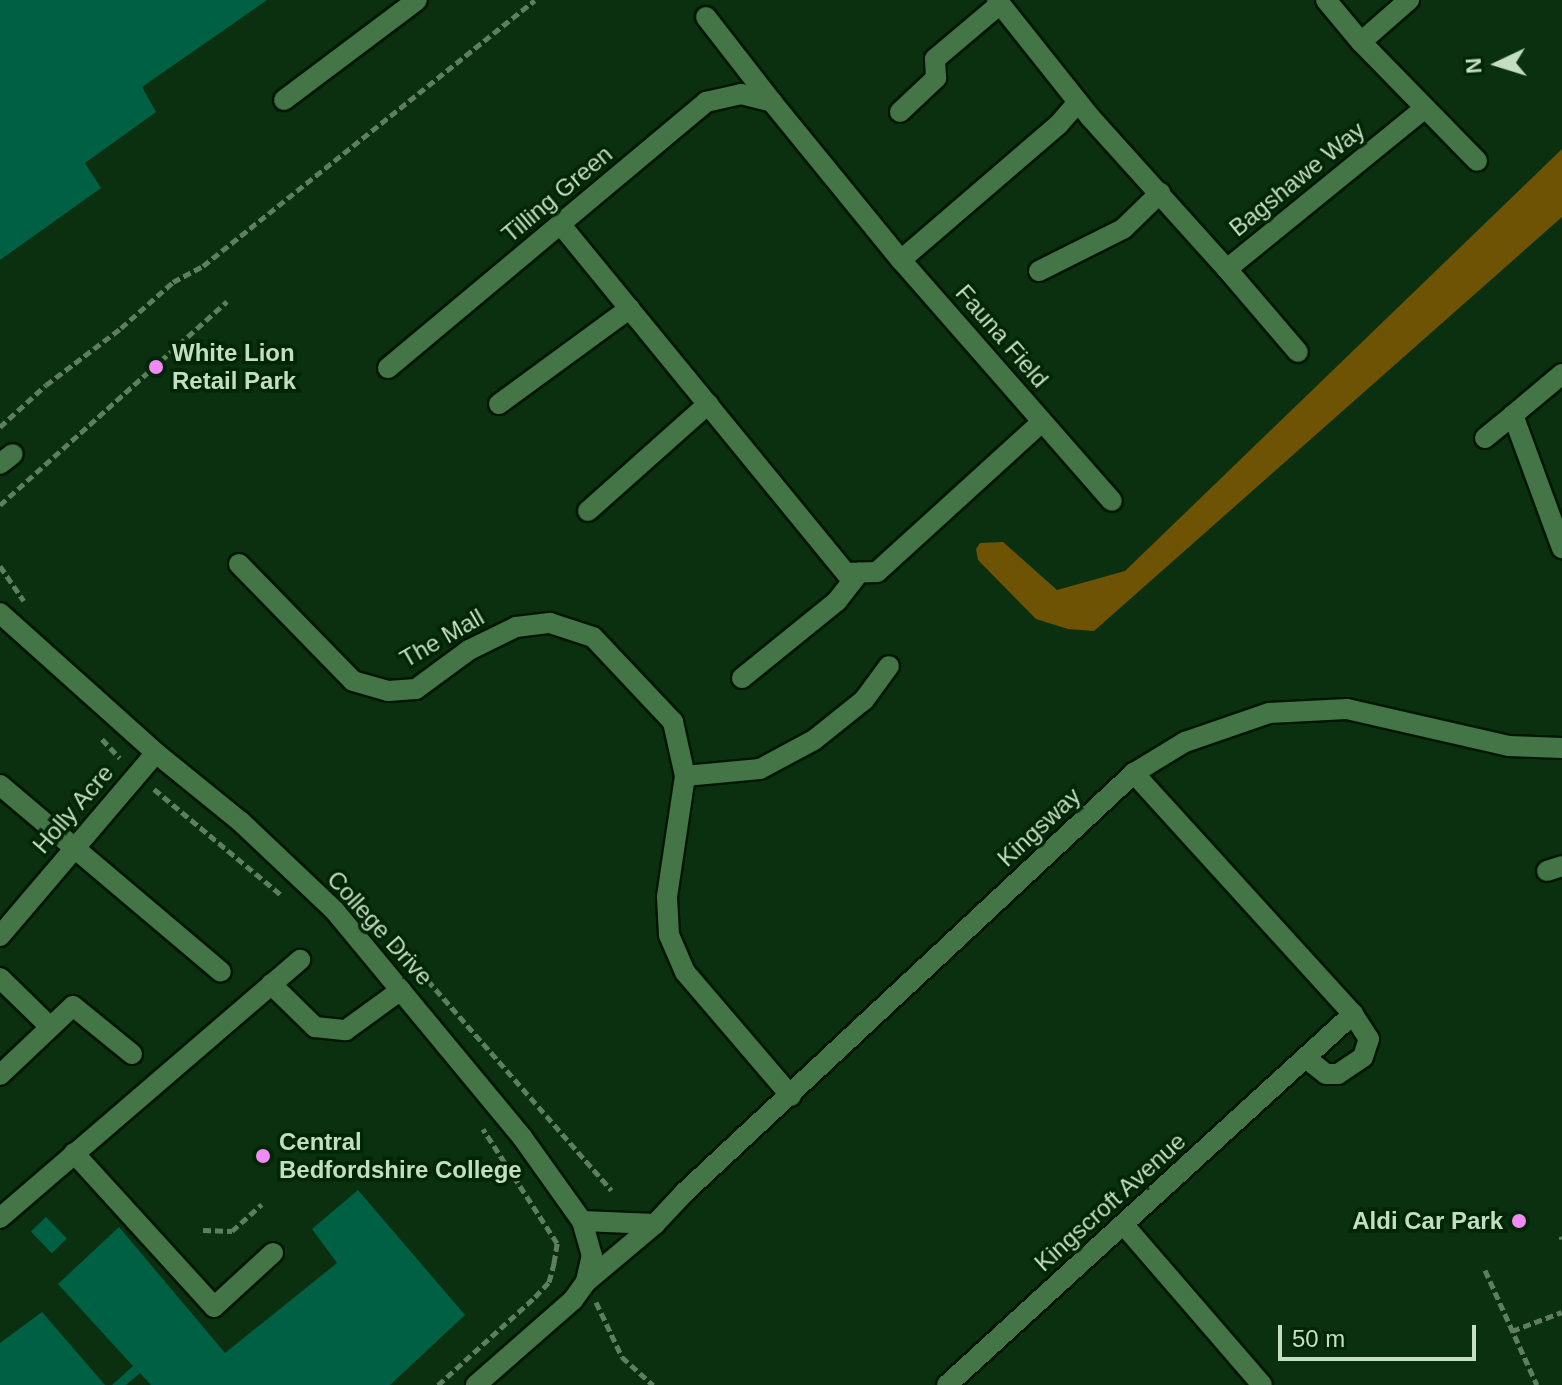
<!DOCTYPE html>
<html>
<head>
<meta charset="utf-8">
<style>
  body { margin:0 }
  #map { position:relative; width:1562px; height:1385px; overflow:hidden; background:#0a300f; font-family:Helvetica,sans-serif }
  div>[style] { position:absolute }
  .forest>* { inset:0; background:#6f5305 }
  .building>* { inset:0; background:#006044; transform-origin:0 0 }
  .path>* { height:5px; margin-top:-2.5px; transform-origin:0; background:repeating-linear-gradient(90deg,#5e7e60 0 8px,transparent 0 12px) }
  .roads { filter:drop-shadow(2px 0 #001602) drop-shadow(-2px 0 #001602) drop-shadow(0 2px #001602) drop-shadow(0 -2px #001602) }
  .minor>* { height:20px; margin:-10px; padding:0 10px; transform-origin:10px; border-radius:10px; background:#437546 }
  .dots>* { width:22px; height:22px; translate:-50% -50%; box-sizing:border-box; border:4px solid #002605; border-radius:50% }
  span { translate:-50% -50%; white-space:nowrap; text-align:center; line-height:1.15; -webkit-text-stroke:7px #002605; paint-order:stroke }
  .street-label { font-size:24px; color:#c4dec4 }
  .poi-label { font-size:24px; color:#c4dec4; font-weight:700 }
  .left { translate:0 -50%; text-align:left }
  .right { translate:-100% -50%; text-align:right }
  .north { position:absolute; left:1458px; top:24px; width:80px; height:80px; -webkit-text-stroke:6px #002605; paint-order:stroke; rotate:266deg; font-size:22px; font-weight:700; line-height:32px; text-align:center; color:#c4dec4 }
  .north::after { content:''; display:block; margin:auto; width:28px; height:36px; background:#c4dec4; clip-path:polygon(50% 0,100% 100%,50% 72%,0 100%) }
  .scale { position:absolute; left:1278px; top:1325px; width:198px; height:36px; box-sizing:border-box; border:4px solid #c4dec4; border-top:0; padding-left:10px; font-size:24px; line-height:28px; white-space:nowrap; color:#c4dec4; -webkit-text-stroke:6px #002605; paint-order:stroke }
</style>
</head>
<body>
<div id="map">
  <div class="forest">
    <div style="clip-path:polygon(1562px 149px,1562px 217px,1094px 631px,1068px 629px,1036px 619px,978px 560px,976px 549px,980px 543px,1003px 542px,1057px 590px,1125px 571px)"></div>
  </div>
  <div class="building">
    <div style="clip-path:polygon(0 0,267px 0,142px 87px,156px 112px,85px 163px,101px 188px,0 260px)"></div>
    <div style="clip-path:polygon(358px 1190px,465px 1315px,390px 1385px,151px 1385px,140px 1373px,126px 1385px,112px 1385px,133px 1366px,58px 1284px,119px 1227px,225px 1353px,337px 1263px,312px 1229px)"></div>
    <div style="left:46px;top:1217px;width:30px;height:21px;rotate:46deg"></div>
    <div style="clip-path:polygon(42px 1312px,105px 1385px,0 1385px,0 1343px)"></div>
  </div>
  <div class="path">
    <div style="left:0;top:427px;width:62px;rotate:-42.4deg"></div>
    <div style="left:46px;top:385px;width:94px;rotate:-37.2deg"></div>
    <div style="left:121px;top:328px;width:69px;rotate:-41.5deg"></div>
    <div style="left:173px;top:282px;width:34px;rotate:-28deg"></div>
    <div style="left:203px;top:266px;width:425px;rotate:-38.7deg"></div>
    <div style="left:0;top:505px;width:305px;rotate:-41.9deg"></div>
    <div style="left:0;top:566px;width:42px;rotate:55.6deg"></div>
    <div style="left:102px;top:739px;width:26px;rotate:47deg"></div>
    <div style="left:154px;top:789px;width:165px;rotate:39.8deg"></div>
    <div style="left:396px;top:944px;width:327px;rotate:48.8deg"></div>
    <div style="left:203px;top:1230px;width:29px;rotate:2deg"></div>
    <div style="left:232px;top:1231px;width:40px;rotate:-42deg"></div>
    <div style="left:1561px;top:1236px;width:3px;rotate:72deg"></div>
    <div style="left:1485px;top:1270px;width:126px;rotate:65.7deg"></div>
    <div style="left:596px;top:1302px;width:61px;rotate:64.7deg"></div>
    <div style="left:622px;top:1357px;width:42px;rotate:42.1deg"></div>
    <div style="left:1512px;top:1331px;width:53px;rotate:-20.8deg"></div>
    <div style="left:438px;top:1385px;width:131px;rotate:-42.2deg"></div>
    <div style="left:535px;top:1297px;width:21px;rotate:-47deg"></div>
    <div style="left:549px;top:1282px;width:20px;rotate:-75deg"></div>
    <div style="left:554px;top:1263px;width:20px;rotate:-81deg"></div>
    <div style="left:557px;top:1243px;width:136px;rotate:-123deg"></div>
  </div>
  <div class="roads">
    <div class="minor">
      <div style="left:997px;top:0;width:149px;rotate:51.5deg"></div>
      <div style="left:1090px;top:117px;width:205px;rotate:48deg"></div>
      <div style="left:1227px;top:269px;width:254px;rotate:-39.1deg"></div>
      <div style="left:1326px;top:0;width:55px;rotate:50.2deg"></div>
      <div style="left:1361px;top:42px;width:166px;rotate:45.7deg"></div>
      <div style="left:706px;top:17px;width:108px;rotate:52.2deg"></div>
      <div style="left:1361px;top:42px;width:64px;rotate:-41.2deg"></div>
      <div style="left:284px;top:100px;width:166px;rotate:-36.9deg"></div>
      <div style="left:900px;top:112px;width:50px;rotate:-43.4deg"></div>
      <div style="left:936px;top:78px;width:19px;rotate:-93deg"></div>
      <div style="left:935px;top:59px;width:85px;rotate:-40.2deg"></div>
      <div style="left:561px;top:225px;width:450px;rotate:50.7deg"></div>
      <div style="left:846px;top:573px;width:31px;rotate:-2deg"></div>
      <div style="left:877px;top:572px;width:223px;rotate:-42.3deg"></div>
      <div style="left:901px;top:260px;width:208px;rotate:-40.7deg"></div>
      <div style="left:1059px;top:124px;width:29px;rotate:-49deg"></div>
      <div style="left:1227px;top:269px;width:109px;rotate:49.5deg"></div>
      <div style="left:1039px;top:271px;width:94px;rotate:-26.6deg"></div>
      <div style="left:1123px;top:229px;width:52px;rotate:-44.2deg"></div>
      <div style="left:388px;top:368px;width:415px;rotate:-39.9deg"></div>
      <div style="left:706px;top:102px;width:36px;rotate:-13deg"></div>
      <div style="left:741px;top:94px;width:32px;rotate:14deg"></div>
      <div style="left:772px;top:102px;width:204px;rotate:50.8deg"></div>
      <div style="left:901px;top:260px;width:320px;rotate:48.8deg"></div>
      <div style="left:1562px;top:374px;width:64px;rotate:140.1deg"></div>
      <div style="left:1513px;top:415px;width:142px;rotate:69.8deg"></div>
      <div style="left:499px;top:404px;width:162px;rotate:-36.2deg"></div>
      <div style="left:1485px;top:438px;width:36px;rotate:-39deg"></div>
      <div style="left:0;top:464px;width:16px;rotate:-38deg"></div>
      <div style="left:588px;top:511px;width:161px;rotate:-41.7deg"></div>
      <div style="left:239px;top:564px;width:163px;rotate:45.7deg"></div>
      <div style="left:353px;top:681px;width:36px;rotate:16deg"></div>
      <div style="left:388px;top:691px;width:28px;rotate:-4deg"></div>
      <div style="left:416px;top:689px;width:66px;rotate:-36.3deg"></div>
      <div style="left:469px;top:650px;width:52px;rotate:-26.1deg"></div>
      <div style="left:516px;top:627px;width:34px;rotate:-7deg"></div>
      <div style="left:550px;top:623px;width:45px;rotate:18deg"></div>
      <div style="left:593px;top:637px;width:117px;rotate:46.7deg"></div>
      <div style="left:673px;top:722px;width:55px;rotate:77.5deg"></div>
      <div style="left:685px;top:776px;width:122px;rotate:98.5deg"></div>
      <div style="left:667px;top:897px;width:38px;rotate:87deg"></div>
      <div style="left:669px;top:935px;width:40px;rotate:66.6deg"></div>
      <div style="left:685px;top:972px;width:163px;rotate:49.5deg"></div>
      <div style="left:0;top:613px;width:210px;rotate:41.9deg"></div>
      <div style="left:156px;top:753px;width:109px;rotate:39.1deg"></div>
      <div style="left:241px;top:822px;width:129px;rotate:43.4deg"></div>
      <div style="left:335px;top:911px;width:293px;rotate:50.4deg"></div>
      <div style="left:522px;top:1137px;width:103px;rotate:54.5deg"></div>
      <div style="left:582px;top:1221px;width:35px;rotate:74deg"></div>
      <div style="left:592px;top:1255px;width:28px;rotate:103deg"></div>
      <div style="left:586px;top:1282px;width:22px;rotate:126deg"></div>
      <div style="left:573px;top:1300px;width:129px;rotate:138.8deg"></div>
      <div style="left:742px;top:678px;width:122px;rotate:-39deg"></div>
      <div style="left:837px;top:601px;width:36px;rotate:-52deg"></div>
      <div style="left:685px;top:776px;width:75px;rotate:-5.3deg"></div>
      <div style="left:760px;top:769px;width:61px;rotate:-28.2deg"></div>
      <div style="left:814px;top:740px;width:64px;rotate:-38.7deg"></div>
      <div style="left:864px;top:700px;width:42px;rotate:-53.7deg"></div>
      <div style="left:0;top:785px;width:289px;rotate:40.2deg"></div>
      <div style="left:1547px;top:871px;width:16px;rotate:-18deg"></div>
      <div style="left:0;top:936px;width:240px;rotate:-49.6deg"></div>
      <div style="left:0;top:978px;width:70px;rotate:44.4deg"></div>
      <div style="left:271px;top:984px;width:62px;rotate:44.3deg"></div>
      <div style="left:315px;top:1027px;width:31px;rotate:6deg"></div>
      <div style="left:346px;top:1030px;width:68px;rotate:-36deg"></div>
      <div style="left:1307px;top:1059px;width:24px;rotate:38deg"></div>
      <div style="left:1326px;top:1074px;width:12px"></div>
      <div style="left:1338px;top:1074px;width:30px;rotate:-34deg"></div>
      <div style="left:1363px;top:1057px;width:19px;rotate:-72deg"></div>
      <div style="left:1369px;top:1039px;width:30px;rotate:-123deg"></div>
      <div style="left:0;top:1075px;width:100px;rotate:-43.4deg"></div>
      <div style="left:73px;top:1006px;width:76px;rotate:39.1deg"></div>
      <div style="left:74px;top:1153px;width:208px;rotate:47.7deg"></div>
      <div style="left:214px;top:1307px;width:80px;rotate:-42.5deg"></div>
      <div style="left:0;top:1218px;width:396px;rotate:-40.7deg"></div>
      <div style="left:582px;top:1221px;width:73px;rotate:2.4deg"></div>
      <div style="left:1124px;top:1225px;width:211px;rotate:49.2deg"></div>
      <div style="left:586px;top:1282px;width:90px;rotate:-40deg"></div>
      <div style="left:655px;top:1224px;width:44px;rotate:-46.8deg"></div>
      <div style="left:685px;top:1192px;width:614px;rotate:-43.02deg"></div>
      <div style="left:1134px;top:773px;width:60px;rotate:-31.3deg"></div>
      <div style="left:1185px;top:742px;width:89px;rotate:-19deg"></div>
      <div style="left:1269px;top:713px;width:78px;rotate:-2.9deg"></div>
      <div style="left:1347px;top:709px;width:166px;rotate:12.9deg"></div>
      <div style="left:1509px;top:746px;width:53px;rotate:2.2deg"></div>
      <div style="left:947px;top:1385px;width:550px;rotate:-42.42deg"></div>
      <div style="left:1353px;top:1014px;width:326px;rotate:-132.3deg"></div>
    </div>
  </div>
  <div class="dots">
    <div style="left:156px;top:367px;background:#f08bf6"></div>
    <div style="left:263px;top:1156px;background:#f08bf6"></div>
    <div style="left:1519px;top:1221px;background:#f08bf6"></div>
  </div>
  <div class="street-label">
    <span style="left:1297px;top:179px;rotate:-39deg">Bagshawe Way</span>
    <span style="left:557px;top:194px;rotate:-40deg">Tilling Green</span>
    <span style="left:1002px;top:336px;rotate:49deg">Fauna Field</span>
    <span style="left:442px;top:638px;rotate:-30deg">The Mall</span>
    <span style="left:73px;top:809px;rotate:-49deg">Holly Acre</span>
    <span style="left:1039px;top:827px;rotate:-43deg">Kingsway</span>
    <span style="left:380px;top:928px;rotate:48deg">College Drive</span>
    <span style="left:1110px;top:1202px;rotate:-42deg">Kingscroft Avenue</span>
  </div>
  <div class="poi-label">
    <span class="left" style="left:172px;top:367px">White Lion<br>Retail Park</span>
    <span class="left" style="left:279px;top:1156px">Central<br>Bedfordshire College</span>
    <span class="right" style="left:1503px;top:1221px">Aldi Car Park</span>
  </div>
  <div class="north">N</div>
  <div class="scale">50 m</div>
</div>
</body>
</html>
